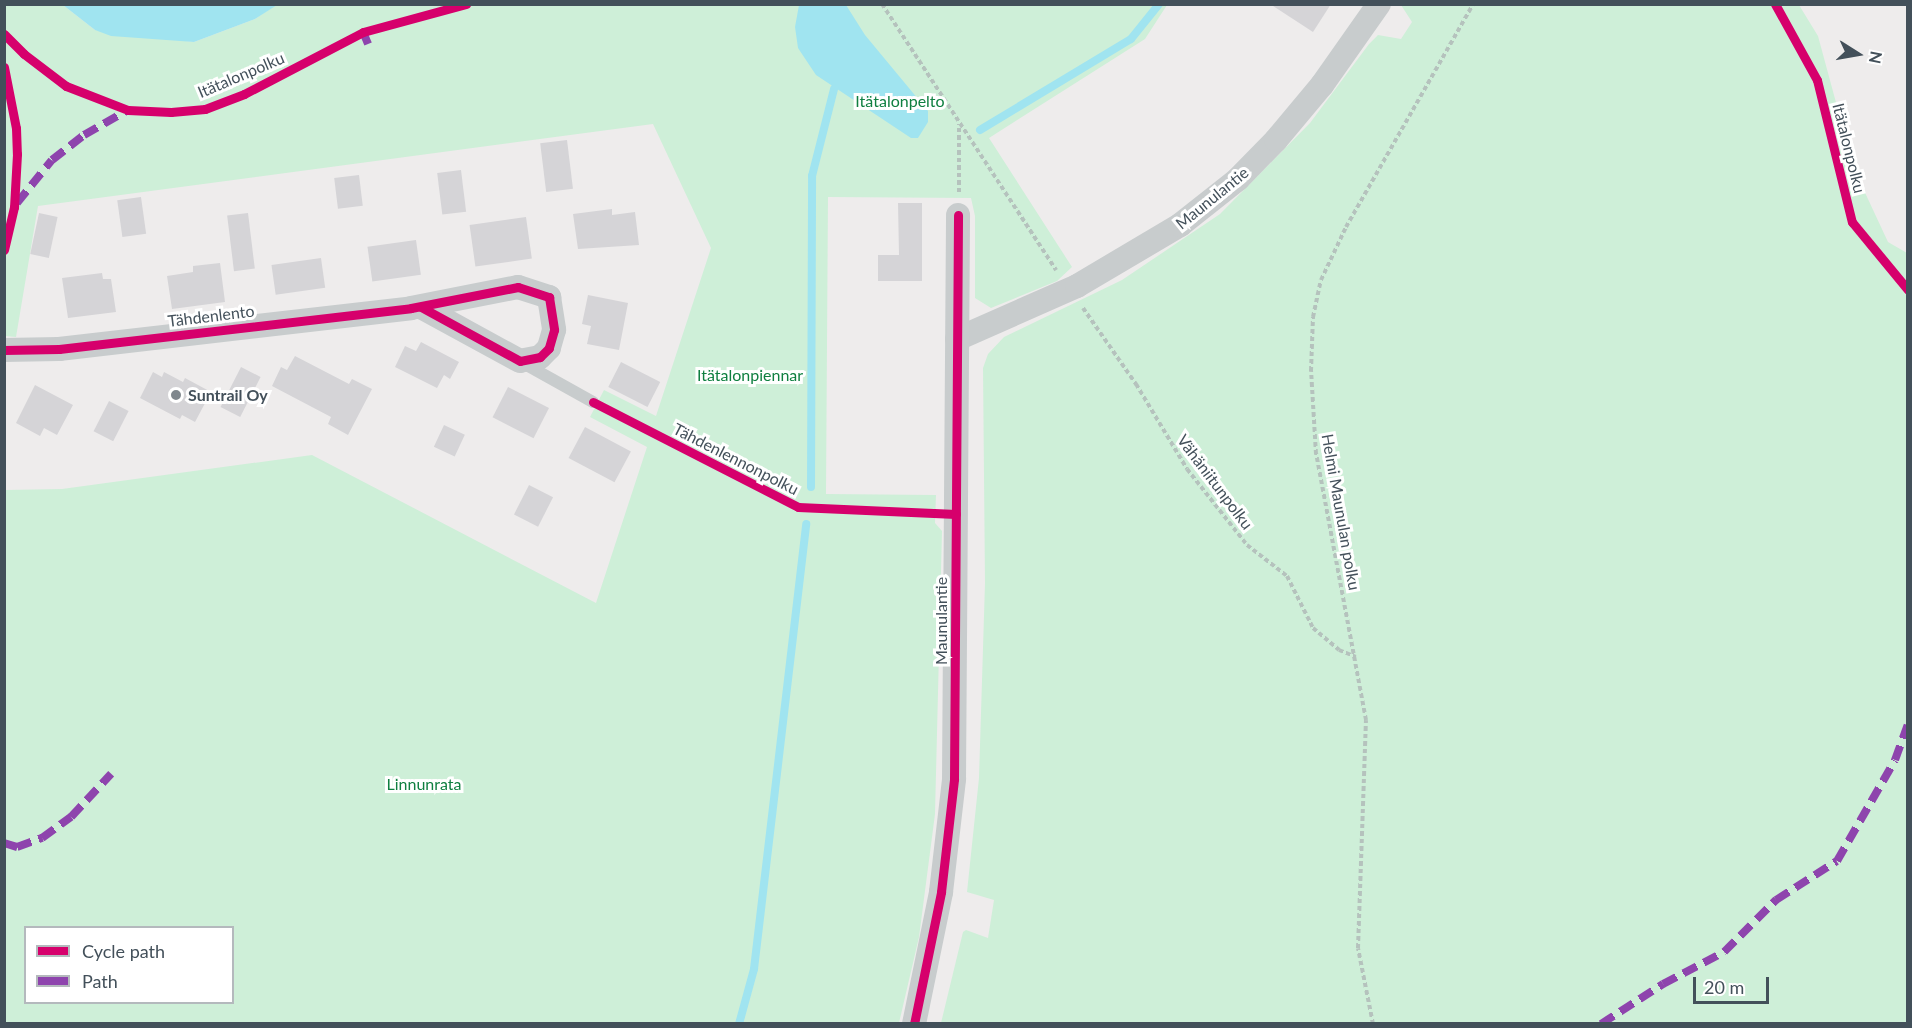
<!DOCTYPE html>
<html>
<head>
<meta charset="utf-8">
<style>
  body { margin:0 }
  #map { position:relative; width:1912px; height:1028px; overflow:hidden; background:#eeecec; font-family:Lato,sans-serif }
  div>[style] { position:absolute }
  .green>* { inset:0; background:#ceefd8 }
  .water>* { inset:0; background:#a0e4f0 }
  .stream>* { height:8px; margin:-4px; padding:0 4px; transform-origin:4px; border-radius:4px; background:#a0e4f0 }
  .building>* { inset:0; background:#d5d4d7; transform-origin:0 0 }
  .path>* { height:4px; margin-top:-2px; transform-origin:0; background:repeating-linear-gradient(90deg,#b5c2bd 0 4.5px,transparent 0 7.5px) }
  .lane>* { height:12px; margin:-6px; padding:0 6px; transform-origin:6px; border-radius:6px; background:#c8cccd }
  .street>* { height:24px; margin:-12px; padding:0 12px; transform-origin:12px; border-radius:12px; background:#c8cccd }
  .quiet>* { height:8px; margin-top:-4px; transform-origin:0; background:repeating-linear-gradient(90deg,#8e44ad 0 15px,transparent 0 23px) }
  .cycleway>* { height:9px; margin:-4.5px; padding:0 4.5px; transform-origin:4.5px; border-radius:4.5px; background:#d6006c }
  .dots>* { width:16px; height:16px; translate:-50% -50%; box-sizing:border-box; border:3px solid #fff; border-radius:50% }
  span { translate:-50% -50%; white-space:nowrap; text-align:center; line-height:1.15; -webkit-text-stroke:6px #fff; paint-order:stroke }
  .street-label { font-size:16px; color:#43505a }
  .park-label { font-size:16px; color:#0f7f40 }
  .poi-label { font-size:16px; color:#43505a; font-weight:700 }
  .left { translate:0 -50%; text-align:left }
  .frame { position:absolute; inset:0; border:6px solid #43505a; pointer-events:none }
  .legend { position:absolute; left:24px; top:926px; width:210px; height:78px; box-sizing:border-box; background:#fff; border:2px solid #b4b9bd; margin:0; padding:8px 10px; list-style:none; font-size:18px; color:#43505a }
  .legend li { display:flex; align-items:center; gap:12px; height:30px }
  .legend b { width:30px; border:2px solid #b4b9bd }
  .north { position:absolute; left:1828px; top:24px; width:60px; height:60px; -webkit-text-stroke:4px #fff; paint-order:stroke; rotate:101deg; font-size:16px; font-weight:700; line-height:24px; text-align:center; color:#43505a }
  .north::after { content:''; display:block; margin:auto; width:21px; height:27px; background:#43505a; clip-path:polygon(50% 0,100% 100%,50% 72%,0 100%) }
  .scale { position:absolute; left:1693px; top:977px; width:76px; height:27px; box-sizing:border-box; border:3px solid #43505a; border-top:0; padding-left:8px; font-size:18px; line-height:21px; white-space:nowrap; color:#43505a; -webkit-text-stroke:4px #fff; paint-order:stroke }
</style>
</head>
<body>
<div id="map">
  <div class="green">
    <div style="clip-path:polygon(evenodd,277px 4px,1167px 5px,1145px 39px,989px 138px,1072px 267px,1057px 281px,991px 308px,975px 298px,975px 216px,971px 198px,828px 197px,826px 494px,936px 495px,935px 523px,942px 531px,935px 814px,919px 937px,899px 1023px,5px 1024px,5px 490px,62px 489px,312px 455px,596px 603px,647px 447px,590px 417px,604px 390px,656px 416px,711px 248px,653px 124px,38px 206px,16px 337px,5px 336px,5px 5px,63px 5px,95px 30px,194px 42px,255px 19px,277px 4px,26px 928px,232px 928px,232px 1002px,26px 1002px,26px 928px)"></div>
    <div style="clip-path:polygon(1401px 5px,1799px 5px,1818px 36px,1854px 169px,1888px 242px,1907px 253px,1907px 1023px,941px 1023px,963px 932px,966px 930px,988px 938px,994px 900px,967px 892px,979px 778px,985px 583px,983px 368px,988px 354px,1004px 337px,1122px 280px,1220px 214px,1310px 123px,1369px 44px,1378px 35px,1401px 39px,1412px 22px)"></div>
  </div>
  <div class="water">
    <div style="clip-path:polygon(63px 5px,277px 5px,255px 19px,194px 42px,111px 36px,95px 30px)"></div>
    <div style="clip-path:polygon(799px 5px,846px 5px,865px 35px,928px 111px,928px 122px,918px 138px,911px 138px,816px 75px,798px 48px,795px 27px)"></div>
  </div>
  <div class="stream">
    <div style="left:980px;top:130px;width:176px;rotate:-31.1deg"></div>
    <div style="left:1131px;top:39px;width:45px;rotate:-51.3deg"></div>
    <div style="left:811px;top:487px;width:311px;rotate:-89.8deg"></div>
    <div style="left:812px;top:176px;width:90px;rotate:-75.8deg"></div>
    <div style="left:739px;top:1024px;width:57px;rotate:-74.7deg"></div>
    <div style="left:754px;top:969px;width:448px;rotate:-83.3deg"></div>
  </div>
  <div class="building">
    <div style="clip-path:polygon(1270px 4px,1331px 4px,1313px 32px)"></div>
    <div style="left:567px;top:140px;width:49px;height:27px;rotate:83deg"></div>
    <div style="left:461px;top:170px;width:42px;height:24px;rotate:83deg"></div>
    <div style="left:359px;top:175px;width:31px;height:25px;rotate:83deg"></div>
    <div style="left:141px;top:197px;width:37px;height:24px;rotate:82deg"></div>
    <div style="clip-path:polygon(898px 203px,922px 203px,922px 281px,878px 281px,878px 255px,899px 255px)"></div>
    <div style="clip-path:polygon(612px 209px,612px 215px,635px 212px,639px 245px,578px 249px,573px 214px)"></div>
    <div style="left:39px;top:213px;width:19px;height:42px;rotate:12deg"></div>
    <div style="left:248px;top:213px;width:56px;height:21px;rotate:83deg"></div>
    <div style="left:526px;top:217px;width:42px;height:57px;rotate:82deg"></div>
    <div style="left:416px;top:240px;width:35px;height:49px;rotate:82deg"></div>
    <div style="left:321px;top:258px;width:30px;height:50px;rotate:82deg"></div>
    <div style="clip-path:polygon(220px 263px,225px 302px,172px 309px,167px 276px,193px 272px,193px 266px)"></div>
    <div style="clip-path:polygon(102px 273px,103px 279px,111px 279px,116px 312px,68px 318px,62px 278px)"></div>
    <div style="clip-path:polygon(588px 295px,628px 303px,619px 350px,587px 344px,591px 326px,582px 324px)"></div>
    <div style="clip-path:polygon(421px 342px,459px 362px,450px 379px,444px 375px,437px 388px,395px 367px,405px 346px,416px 351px)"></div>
    <div style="clip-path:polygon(295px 356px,349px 384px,352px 379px,372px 389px,348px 435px,328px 424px,331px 417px,272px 386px,281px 367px,287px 370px)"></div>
    <div style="left:621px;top:362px;width:44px;height:28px;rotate:27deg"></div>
    <div style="left:241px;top:367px;width:22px;height:45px;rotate:27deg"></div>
    <div style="clip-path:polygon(153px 372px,162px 377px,164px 372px,183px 382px,185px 378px,211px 392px,195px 422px,182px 415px,180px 419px,140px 398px)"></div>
    <div style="clip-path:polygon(35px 385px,73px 405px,57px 435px,44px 428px,40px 436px,16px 423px)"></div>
    <div style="left:508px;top:387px;width:46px;height:34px;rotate:27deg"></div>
    <div style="left:109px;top:401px;width:22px;height:34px;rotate:27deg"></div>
    <div style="left:444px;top:425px;width:23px;height:24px;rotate:25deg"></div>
    <div style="left:585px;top:427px;width:52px;height:35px;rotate:28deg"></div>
    <div style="left:529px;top:485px;width:27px;height:33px;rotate:27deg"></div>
  </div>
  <div class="path">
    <div style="left:882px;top:4px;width:318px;rotate:56.8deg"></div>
    <div style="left:959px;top:192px;width:68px;rotate:-90deg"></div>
    <div style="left:1083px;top:308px;width:93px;rotate:55.1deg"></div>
    <div style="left:1136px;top:384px;width:99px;rotate:59deg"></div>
    <div style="left:1187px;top:469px;width:97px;rotate:51.7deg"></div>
    <div style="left:1247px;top:545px;width:51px;rotate:37.8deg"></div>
    <div style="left:1287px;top:576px;width:58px;rotate:63.4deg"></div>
    <div style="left:1313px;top:628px;width:34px;rotate:40deg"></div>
    <div style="left:1339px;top:650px;width:18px;rotate:22deg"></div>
    <div style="left:1373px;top:1024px;width:77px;rotate:-101.2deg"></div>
    <div style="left:1358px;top:948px;width:228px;rotate:-88deg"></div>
    <div style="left:1366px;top:720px;width:271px;rotate:-100.6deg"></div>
    <div style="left:1316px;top:454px;width:83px;rotate:-93.4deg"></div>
    <div style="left:1311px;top:371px;width:54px;rotate:-87.9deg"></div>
    <div style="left:1313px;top:317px;width:38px;rotate:-78deg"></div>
    <div style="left:1321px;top:280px;width:59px;rotate:-64.7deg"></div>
    <div style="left:1346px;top:227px;width:257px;rotate:-60.3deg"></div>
  </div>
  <div class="lane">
    <div style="left:523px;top:363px;width:80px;rotate:29.1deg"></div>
  </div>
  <div class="street">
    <div style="left:957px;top:339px;width:131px;rotate:-23.8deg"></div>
    <div style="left:1077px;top:286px;width:120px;rotate:-30.6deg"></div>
    <div style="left:1180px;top:225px;width:74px;rotate:-38.4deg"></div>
    <div style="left:1238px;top:179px;width:54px;rotate:-45.7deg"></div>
    <div style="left:1276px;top:140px;width:72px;rotate:-50.1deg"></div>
    <div style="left:1322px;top:85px;width:99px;rotate:-54.9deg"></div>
    <div style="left:4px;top:350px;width:55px;rotate:-1deg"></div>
    <div style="left:59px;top:349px;width:354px;rotate:-6.6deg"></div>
    <div style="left:411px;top:308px;width:109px;rotate:-11.1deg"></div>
    <div style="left:518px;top:287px;width:33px;rotate:18deg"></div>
    <div style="left:549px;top:297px;width:33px;rotate:81deg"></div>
    <div style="left:554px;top:330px;width:19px;rotate:106deg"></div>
    <div style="left:549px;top:348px;width:13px;rotate:135deg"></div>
    <div style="left:540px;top:357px;width:20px;rotate:169deg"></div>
    <div style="left:520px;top:361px;width:113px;rotate:-151.4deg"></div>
    <div style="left:914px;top:1024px;width:135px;rotate:-78.4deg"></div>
    <div style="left:941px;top:892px;width:114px;rotate:-83.4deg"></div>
    <div style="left:954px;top:779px;width:564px;rotate:-89.59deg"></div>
  </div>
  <div class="quiet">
    <div style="left:363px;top:32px;width:13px;rotate:67deg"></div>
    <div style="left:17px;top:203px;width:55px;rotate:-50.9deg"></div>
    <div style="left:52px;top:160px;width:41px;rotate:-38deg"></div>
    <div style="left:84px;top:135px;width:51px;rotate:-29.6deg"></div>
    <div style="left:4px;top:843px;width:14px;rotate:17deg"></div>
    <div style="left:17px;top:847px;width:27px;rotate:-20deg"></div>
    <div style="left:42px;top:838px;width:36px;rotate:-36deg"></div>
    <div style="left:71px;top:817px;width:59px;rotate:-47.1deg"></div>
    <div style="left:1601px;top:1024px;width:74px;rotate:-32.8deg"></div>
    <div style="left:1663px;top:984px;width:69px;rotate:-27.7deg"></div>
    <div style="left:1724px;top:952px;width:74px;rotate:-45deg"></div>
    <div style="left:1776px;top:900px;width:72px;rotate:-32.6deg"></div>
    <div style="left:1837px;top:861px;width:116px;rotate:-60.1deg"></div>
    <div style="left:1895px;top:760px;width:37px;rotate:-70deg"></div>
  </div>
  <div class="cycleway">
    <div style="left:1775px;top:4px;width:87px;rotate:61.1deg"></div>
    <div style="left:1817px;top:80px;width:146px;rotate:76.2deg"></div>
    <div style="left:1852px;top:222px;width:88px;rotate:50.5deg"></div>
    <div style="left:4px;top:34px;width:28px;rotate:45deg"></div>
    <div style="left:24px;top:54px;width:53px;rotate:37.3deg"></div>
    <div style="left:66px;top:86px;width:66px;rotate:21.2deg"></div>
    <div style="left:128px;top:110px;width:43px;rotate:2.7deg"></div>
    <div style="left:171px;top:112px;width:34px;rotate:-5deg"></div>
    <div style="left:205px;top:109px;width:42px;rotate:-21deg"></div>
    <div style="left:244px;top:94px;width:134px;rotate:-27.5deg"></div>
    <div style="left:363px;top:32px;width:107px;rotate:-15.2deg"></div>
    <div style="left:4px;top:67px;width:62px;rotate:78.9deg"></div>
    <div style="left:16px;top:128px;width:26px;rotate:88deg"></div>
    <div style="left:17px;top:154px;width:53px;rotate:93.2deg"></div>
    <div style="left:14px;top:207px;width:44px;rotate:103.1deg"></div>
    <div style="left:4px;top:350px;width:55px;rotate:-1deg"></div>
    <div style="left:59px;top:349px;width:354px;rotate:-6.6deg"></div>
    <div style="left:411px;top:308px;width:109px;rotate:-11.1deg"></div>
    <div style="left:518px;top:287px;width:33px;rotate:18deg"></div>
    <div style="left:549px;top:297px;width:33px;rotate:81deg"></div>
    <div style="left:554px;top:330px;width:19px;rotate:106deg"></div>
    <div style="left:549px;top:348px;width:13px;rotate:135deg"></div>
    <div style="left:540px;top:357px;width:20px;rotate:169deg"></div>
    <div style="left:520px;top:361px;width:113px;rotate:-151.4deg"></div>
    <div style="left:593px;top:402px;width:230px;rotate:27.1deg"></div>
    <div style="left:798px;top:507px;width:158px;rotate:2.5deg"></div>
    <div style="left:914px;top:1024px;width:135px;rotate:-78.4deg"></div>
    <div style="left:941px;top:892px;width:114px;rotate:-83.4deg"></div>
    <div style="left:954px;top:779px;width:564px;rotate:-89.59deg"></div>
  </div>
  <div class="dots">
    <div style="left:176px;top:395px;background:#7f878d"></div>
  </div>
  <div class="street-label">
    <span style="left:241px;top:75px;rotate:-23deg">Itätalonpolku</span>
    <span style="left:1849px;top:148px;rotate:76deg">Itätalonpolku</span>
    <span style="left:1212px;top:198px;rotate:-39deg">Maunulantie</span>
    <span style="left:211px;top:316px;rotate:-7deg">Tähdenlento</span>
    <span style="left:736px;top:459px;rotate:27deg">Tähdenlennonpolku</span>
    <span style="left:1215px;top:482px;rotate:53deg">Vähäniitunpolku</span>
    <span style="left:1341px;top:512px;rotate:80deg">Helmi Maunulan polku</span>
    <span style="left:941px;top:621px;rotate:-90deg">Maunulantie</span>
  </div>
  <div class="park-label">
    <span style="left:900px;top:101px">Itätalonpelto</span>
    <span style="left:750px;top:375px">Itätalonpiennar</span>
    <span style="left:424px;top:784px">Linnunrata</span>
  </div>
  <div class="poi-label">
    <span class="left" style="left:188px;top:395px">Suntrail Oy</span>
  </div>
  <div class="frame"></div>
  <ul class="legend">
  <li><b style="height:8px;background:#d6006c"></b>Cycle path</li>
  <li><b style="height:8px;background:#8e44ad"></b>Path</li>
  </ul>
  <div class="north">N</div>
  <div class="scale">20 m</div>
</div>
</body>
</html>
